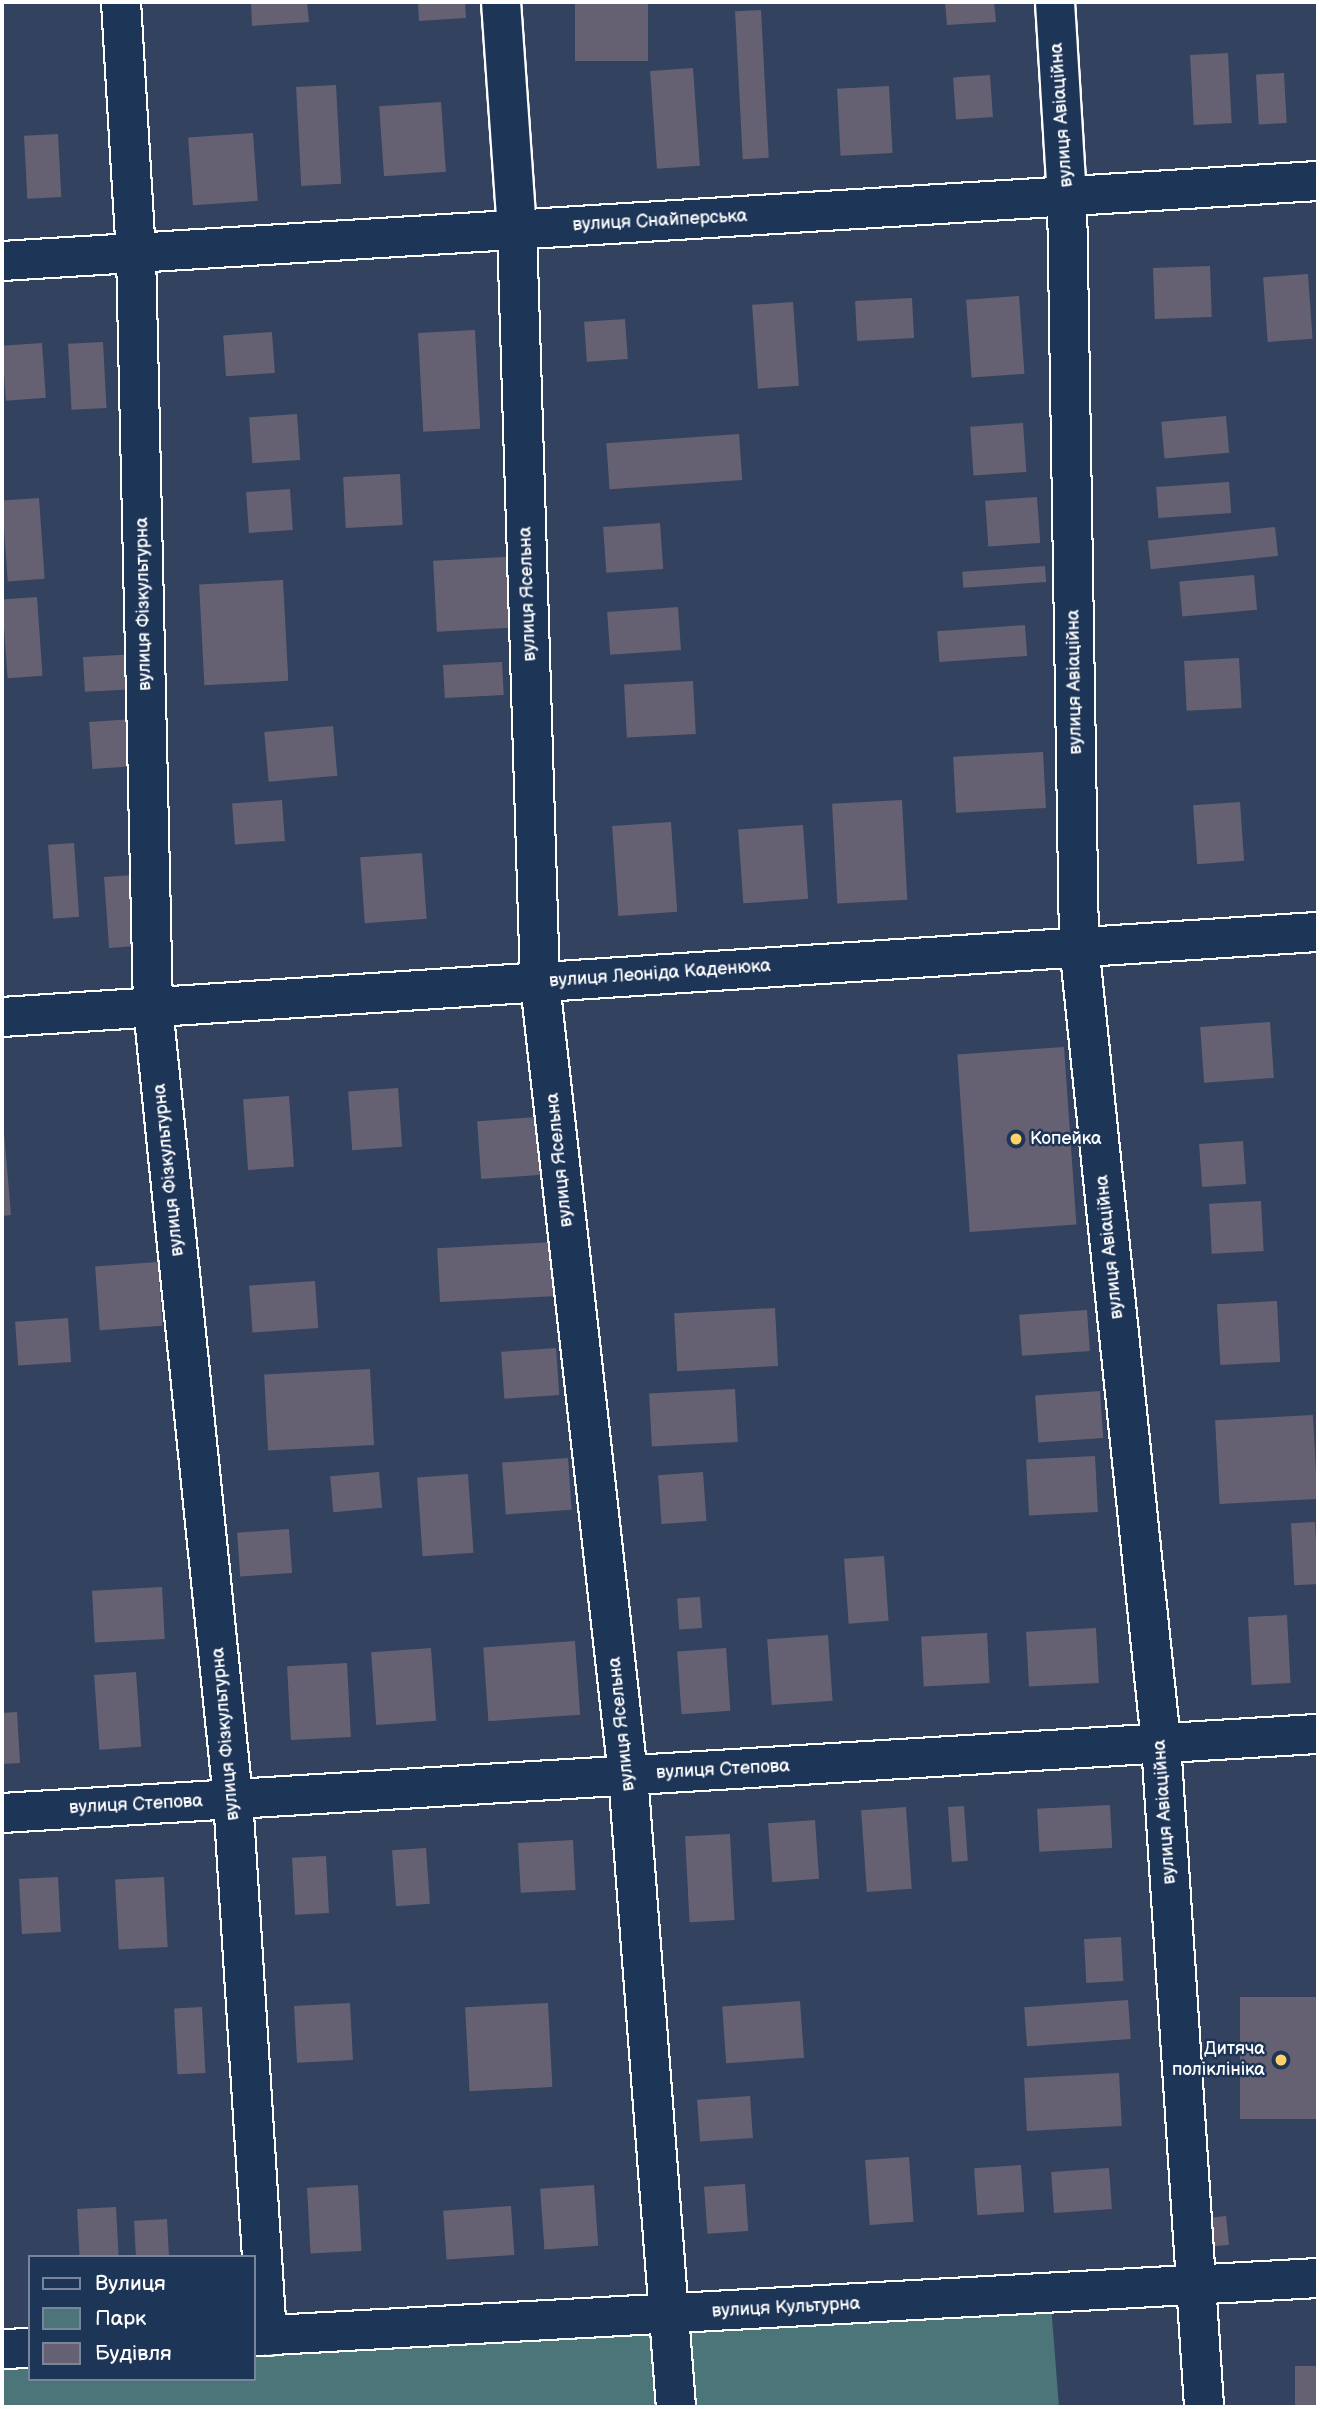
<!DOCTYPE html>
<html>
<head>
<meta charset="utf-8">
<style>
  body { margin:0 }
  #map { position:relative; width:1320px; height:2409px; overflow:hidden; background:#33425f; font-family:"Balsamiq Sans",sans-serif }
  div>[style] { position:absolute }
  .green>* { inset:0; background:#4c7579 }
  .building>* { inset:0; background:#656172; transform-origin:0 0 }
  .roads { filter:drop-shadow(2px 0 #fff) drop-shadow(-2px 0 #fff) drop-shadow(0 2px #fff) drop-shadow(0 -2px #fff) }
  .minor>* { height:38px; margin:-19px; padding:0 19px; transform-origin:19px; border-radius:19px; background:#1d3557 }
  .dots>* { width:19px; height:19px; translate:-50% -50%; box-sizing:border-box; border:4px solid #1d3557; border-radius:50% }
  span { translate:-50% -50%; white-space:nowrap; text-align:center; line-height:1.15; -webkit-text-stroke:5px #1d3557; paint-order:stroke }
  .street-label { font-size:18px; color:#fff }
  .poi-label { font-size:18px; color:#fff }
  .left { translate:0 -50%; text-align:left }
  .right { translate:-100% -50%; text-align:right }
  .frame { position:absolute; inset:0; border:4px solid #fff; pointer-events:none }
  .legend { position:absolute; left:28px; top:2255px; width:228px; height:126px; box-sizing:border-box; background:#1d3557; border:2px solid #77869a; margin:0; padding:9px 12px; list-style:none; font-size:21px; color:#fff }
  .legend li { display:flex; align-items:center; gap:14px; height:35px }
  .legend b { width:35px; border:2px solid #77869a }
</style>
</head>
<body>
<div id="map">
  <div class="green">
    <div style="clip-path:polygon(1050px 2292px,1059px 2407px,2px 2407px,2px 2349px,30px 2348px,30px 2379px,254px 2379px,254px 2336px)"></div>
  </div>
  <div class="building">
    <div style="clip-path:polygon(251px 2px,307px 2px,309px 22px,252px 26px)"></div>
    <div style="clip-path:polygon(418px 2px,465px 2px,466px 18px,419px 21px)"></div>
    <div style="left:575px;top:2px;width:73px;height:59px"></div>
    <div style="clip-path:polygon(945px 2px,994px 2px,996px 22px,947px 25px)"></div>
    <div style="left:761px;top:10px;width:148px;height:26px;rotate:87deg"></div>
    <div style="left:1228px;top:53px;width:70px;height:38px;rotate:87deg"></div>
    <div style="left:693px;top:68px;width:98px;height:43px;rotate:86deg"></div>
    <div style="left:1284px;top:73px;width:50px;height:28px;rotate:87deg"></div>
    <div style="left:990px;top:75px;width:42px;height:37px;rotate:86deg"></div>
    <div style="left:336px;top:85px;width:99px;height:40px;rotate:87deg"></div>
    <div style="left:889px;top:86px;width:67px;height:52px;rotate:87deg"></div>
    <div style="left:441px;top:102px;width:70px;height:62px;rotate:86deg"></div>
    <div style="left:253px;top:133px;width:68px;height:65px;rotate:86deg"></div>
    <div style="left:58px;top:134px;width:63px;height:34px;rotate:87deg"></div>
    <div style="left:1210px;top:266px;width:51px;height:57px;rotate:88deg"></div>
    <div style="left:1308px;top:274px;width:65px;height:45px;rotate:86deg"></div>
    <div style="left:1019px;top:296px;width:78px;height:53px;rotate:86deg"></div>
    <div style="left:912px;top:298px;width:40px;height:57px;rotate:87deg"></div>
    <div style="left:793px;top:302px;width:84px;height:41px;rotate:86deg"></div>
    <div style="left:625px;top:319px;width:40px;height:41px;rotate:86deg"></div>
    <div style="left:475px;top:330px;width:99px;height:57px;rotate:87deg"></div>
    <div style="left:272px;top:332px;width:41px;height:49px;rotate:86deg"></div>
    <div style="left:103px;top:342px;width:66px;height:35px;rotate:87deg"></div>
    <div style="left:42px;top:343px;width:55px;height:40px;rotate:86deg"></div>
    <div style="left:297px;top:414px;width:46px;height:48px;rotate:86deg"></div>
    <div style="left:1226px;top:416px;width:37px;height:65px;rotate:85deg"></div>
    <div style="left:1023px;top:423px;width:49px;height:53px;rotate:86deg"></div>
    <div style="left:739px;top:434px;width:46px;height:133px;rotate:86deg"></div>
    <div style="left:400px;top:474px;width:51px;height:57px;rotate:87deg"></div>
    <div style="left:1229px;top:482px;width:31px;height:73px;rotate:86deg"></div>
    <div style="left:290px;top:489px;width:41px;height:44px;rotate:86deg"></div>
    <div style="left:1037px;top:497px;width:46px;height:52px;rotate:86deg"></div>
    <div style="left:39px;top:498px;width:81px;height:37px;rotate:86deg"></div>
    <div style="left:660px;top:523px;width:46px;height:57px;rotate:86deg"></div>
    <div style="left:1275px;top:527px;width:29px;height:128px;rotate:84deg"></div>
    <div style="left:524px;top:556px;width:71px;height:91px;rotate:87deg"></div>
    <div style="left:1045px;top:566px;width:16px;height:83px;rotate:86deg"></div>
    <div style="left:1254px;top:575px;width:35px;height:75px;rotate:85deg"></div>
    <div style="left:283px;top:580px;width:101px;height:84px;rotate:87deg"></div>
    <div style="left:37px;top:597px;width:79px;height:35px;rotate:86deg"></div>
    <div style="left:678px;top:607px;width:43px;height:71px;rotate:86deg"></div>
    <div style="left:1025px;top:625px;width:31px;height:88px;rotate:86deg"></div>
    <div style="left:138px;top:654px;width:35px;height:55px;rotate:87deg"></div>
    <div style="left:1239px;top:658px;width:50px;height:55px;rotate:87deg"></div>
    <div style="left:502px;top:662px;width:33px;height:59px;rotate:87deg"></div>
    <div style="left:693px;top:681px;width:53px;height:69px;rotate:87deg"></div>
    <div style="left:148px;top:718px;width:47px;height:59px;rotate:86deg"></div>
    <div style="left:333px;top:726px;width:50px;height:69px;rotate:85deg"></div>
    <div style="left:1043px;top:752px;width:56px;height:90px;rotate:87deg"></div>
    <div style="left:282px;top:800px;width:41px;height:50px;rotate:86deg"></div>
    <div style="left:902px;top:800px;width:100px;height:70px;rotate:87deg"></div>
    <div style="left:1240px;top:802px;width:59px;height:47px;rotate:86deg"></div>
    <div style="left:671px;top:822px;width:90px;height:59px;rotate:86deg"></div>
    <div style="left:803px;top:825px;width:74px;height:65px;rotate:86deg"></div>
    <div style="left:74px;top:843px;width:74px;height:26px;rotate:86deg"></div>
    <div style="left:422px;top:853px;width:66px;height:62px;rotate:86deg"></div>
    <div style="left:134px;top:875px;width:71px;height:30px;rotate:86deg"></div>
    <div style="left:1270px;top:1022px;width:56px;height:70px;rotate:86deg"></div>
    <div style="left:1064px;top:1047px;width:178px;height:107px;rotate:86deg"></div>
    <div style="left:398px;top:1088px;width:59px;height:50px;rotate:86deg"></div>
    <div style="left:289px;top:1096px;width:71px;height:46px;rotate:86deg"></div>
    <div style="clip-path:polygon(2px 1109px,11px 1215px,2px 1216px)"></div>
    <div style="left:537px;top:1117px;width:58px;height:60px;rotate:86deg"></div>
    <div style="left:1243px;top:1141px;width:43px;height:44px;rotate:86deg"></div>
    <div style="left:1261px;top:1201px;width:50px;height:52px;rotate:87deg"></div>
    <div style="left:555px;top:1242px;width:54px;height:118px;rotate:87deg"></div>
    <div style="left:158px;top:1262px;width:64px;height:63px;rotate:86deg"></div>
    <div style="left:315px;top:1281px;width:47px;height:66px;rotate:86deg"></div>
    <div style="left:1277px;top:1301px;width:61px;height:60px;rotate:87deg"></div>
    <div style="left:775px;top:1308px;width:58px;height:101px;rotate:87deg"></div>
    <div style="left:1087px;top:1310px;width:41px;height:68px;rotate:86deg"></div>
    <div style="left:68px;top:1318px;width:44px;height:53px;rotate:86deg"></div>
    <div style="left:556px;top:1348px;width:47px;height:55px;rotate:86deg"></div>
    <div style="left:370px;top:1369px;width:76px;height:106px;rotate:87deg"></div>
    <div style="left:735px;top:1389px;width:53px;height:86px;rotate:87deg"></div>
    <div style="left:1100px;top:1391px;width:47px;height:65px;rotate:86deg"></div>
    <div style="left:1313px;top:1415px;width:84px;height:98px;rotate:87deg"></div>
    <div style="left:1095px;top:1456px;width:56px;height:69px;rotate:87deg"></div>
    <div style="left:568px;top:1458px;width:52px;height:66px;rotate:86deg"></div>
    <div style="left:379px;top:1472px;width:36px;height:49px;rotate:85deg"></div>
    <div style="left:703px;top:1472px;width:49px;height:45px;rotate:86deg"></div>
    <div style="left:468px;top:1474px;width:79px;height:51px;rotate:86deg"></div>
    <div style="left:1315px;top:1522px;width:62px;height:24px;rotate:87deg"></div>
    <div style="left:289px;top:1529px;width:44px;height:52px;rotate:86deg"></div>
    <div style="left:884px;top:1556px;width:65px;height:40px;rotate:86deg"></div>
    <div style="left:162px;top:1587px;width:52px;height:70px;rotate:87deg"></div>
    <div style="left:700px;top:1597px;width:31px;height:23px;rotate:86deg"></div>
    <div style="left:1287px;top:1615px;width:68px;height:39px;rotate:87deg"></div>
    <div style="left:1096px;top:1628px;width:55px;height:70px;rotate:87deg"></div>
    <div style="left:987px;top:1633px;width:50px;height:66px;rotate:87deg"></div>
    <div style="left:828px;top:1635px;width:66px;height:61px;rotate:86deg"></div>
    <div style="left:575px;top:1641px;width:74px;height:92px;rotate:86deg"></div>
    <div style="left:431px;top:1648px;width:73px;height:60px;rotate:86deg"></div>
    <div style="left:726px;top:1648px;width:63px;height:49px;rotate:86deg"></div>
    <div style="left:347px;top:1663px;width:74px;height:60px;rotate:87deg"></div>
    <div style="left:136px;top:1672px;width:75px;height:42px;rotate:86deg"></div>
    <div style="clip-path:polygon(17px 1712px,20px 1763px,2px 1764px,2px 1713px)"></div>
    <div style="left:1110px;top:1805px;width:43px;height:73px;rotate:87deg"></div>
    <div style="left:964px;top:1806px;width:55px;height:16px;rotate:86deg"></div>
    <div style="left:906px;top:1807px;width:82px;height:45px;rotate:86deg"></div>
    <div style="left:815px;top:1820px;width:59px;height:47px;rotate:86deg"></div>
    <div style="left:730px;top:1834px;width:86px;height:45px;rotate:87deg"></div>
    <div style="left:573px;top:1840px;width:50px;height:55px;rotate:87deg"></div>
    <div style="left:426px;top:1848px;width:56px;height:34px;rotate:86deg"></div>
    <div style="left:326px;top:1856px;width:57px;height:34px;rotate:87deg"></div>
    <div style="left:58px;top:1877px;width:55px;height:39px;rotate:87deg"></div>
    <div style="left:164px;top:1877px;width:70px;height:49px;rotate:87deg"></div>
    <div style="left:1121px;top:1937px;width:44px;height:37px;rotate:87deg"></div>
    <div style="left:1318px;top:1997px;width:122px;height:78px;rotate:90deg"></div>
    <div style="left:1128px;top:2000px;width:39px;height:104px;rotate:86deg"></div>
    <div style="left:800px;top:2001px;width:57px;height:78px;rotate:86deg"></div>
    <div style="left:350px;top:2003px;width:57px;height:56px;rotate:87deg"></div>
    <div style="left:548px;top:2003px;width:84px;height:83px;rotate:87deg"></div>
    <div style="left:202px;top:2007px;width:66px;height:28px;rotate:87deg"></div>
    <div style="left:1119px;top:2073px;width:53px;height:95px;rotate:87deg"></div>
    <div style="left:750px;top:2096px;width:42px;height:53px;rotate:86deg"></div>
    <div style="left:909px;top:2157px;width:65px;height:44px;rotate:86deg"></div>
    <div style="left:1021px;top:2165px;width:47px;height:47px;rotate:86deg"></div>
    <div style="left:1109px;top:2168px;width:41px;height:58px;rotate:86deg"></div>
    <div style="left:745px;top:2184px;width:47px;height:41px;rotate:86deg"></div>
    <div style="left:358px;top:2185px;width:66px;height:51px;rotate:87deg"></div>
    <div style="left:594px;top:2185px;width:61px;height:54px;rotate:86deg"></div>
    <div style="left:511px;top:2206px;width:49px;height:68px;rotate:86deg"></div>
    <div style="left:116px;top:2207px;width:50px;height:39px;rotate:87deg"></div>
    <div style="left:1226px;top:2216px;width:29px;height:23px;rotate:84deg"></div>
    <div style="left:167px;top:2219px;width:38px;height:33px;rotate:87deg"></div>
    <div style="left:1318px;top:2366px;width:41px;height:23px;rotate:90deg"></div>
  </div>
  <div class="roads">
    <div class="minor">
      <div style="left:121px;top:2px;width:251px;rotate:86.6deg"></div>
      <div style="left:136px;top:253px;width:754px;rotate:88.71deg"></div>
      <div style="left:153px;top:1007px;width:796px;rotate:84.23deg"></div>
      <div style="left:233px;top:1799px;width:538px;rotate:86.38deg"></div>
      <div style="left:501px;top:2px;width:229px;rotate:86deg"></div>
      <div style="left:517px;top:230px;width:753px;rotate:88.25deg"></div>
      <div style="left:540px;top:983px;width:797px;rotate:83.66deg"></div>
      <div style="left:628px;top:1775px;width:634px;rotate:85.66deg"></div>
      <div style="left:1055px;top:2px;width:194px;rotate:86.5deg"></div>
      <div style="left:1067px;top:196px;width:749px;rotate:89.08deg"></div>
      <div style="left:1079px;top:945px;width:802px;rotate:84.13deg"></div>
      <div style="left:1161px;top:1743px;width:665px;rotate:86.29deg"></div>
      <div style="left:2px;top:261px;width:1318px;rotate:-3.48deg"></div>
      <div style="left:2px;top:1017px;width:1319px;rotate:-3.7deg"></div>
      <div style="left:2px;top:1813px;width:1318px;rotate:-3.44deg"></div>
      <div style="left:254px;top:2336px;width:1066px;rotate:-3.12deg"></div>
      <div style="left:2px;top:2349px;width:28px;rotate:-2deg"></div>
    </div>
  </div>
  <div class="dots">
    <div style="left:1016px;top:1139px;background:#ffd166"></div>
    <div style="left:1281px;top:2060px;background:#ffd166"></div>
  </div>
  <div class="street-label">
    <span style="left:1062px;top:115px;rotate:-94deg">вулиця Авіаційна</span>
    <span style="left:660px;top:221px;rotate:-3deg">вулиця Снайперська</span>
    <span style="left:528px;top:594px;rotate:-92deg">вулиця Ясельна</span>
    <span style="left:144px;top:604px;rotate:-91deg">вулиця Фізкультурна</span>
    <span style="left:1075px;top:682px;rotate:-91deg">вулиця Авіаційна</span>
    <span style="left:660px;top:974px;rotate:-4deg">вулиця Леоніда Каденюка</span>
    <span style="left:560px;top:1160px;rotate:-96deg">вулиця Ясельна</span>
    <span style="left:169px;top:1170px;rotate:-96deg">вулиця Фізкультурна</span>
    <span style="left:1110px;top:1247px;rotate:-96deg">вулиця Авіаційна</span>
    <span style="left:622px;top:1724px;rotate:-96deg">вулиця Ясельна</span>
    <span style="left:226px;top:1734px;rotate:-95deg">вулиця Фізкультурна</span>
    <span style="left:723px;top:1770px;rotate:-3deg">вулиця Степова</span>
    <span style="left:136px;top:1805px;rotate:-3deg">вулиця Степова</span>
    <span style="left:1165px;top:1812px;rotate:-94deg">вулиця Авіаційна</span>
    <span style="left:786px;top:2308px;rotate:-3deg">вулиця Культурна</span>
  </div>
  <div class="poi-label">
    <span class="left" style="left:1030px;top:1139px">Копейка</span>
    <span class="right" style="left:1265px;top:2060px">Дитяча<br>поліклініка</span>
  </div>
  <div class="frame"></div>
  <ul class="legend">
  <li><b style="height:9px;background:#1d3557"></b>Вулиця</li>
  <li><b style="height:19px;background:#4c7579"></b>Парк</li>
  <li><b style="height:19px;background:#656172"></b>Будівля</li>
  </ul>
</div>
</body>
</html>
